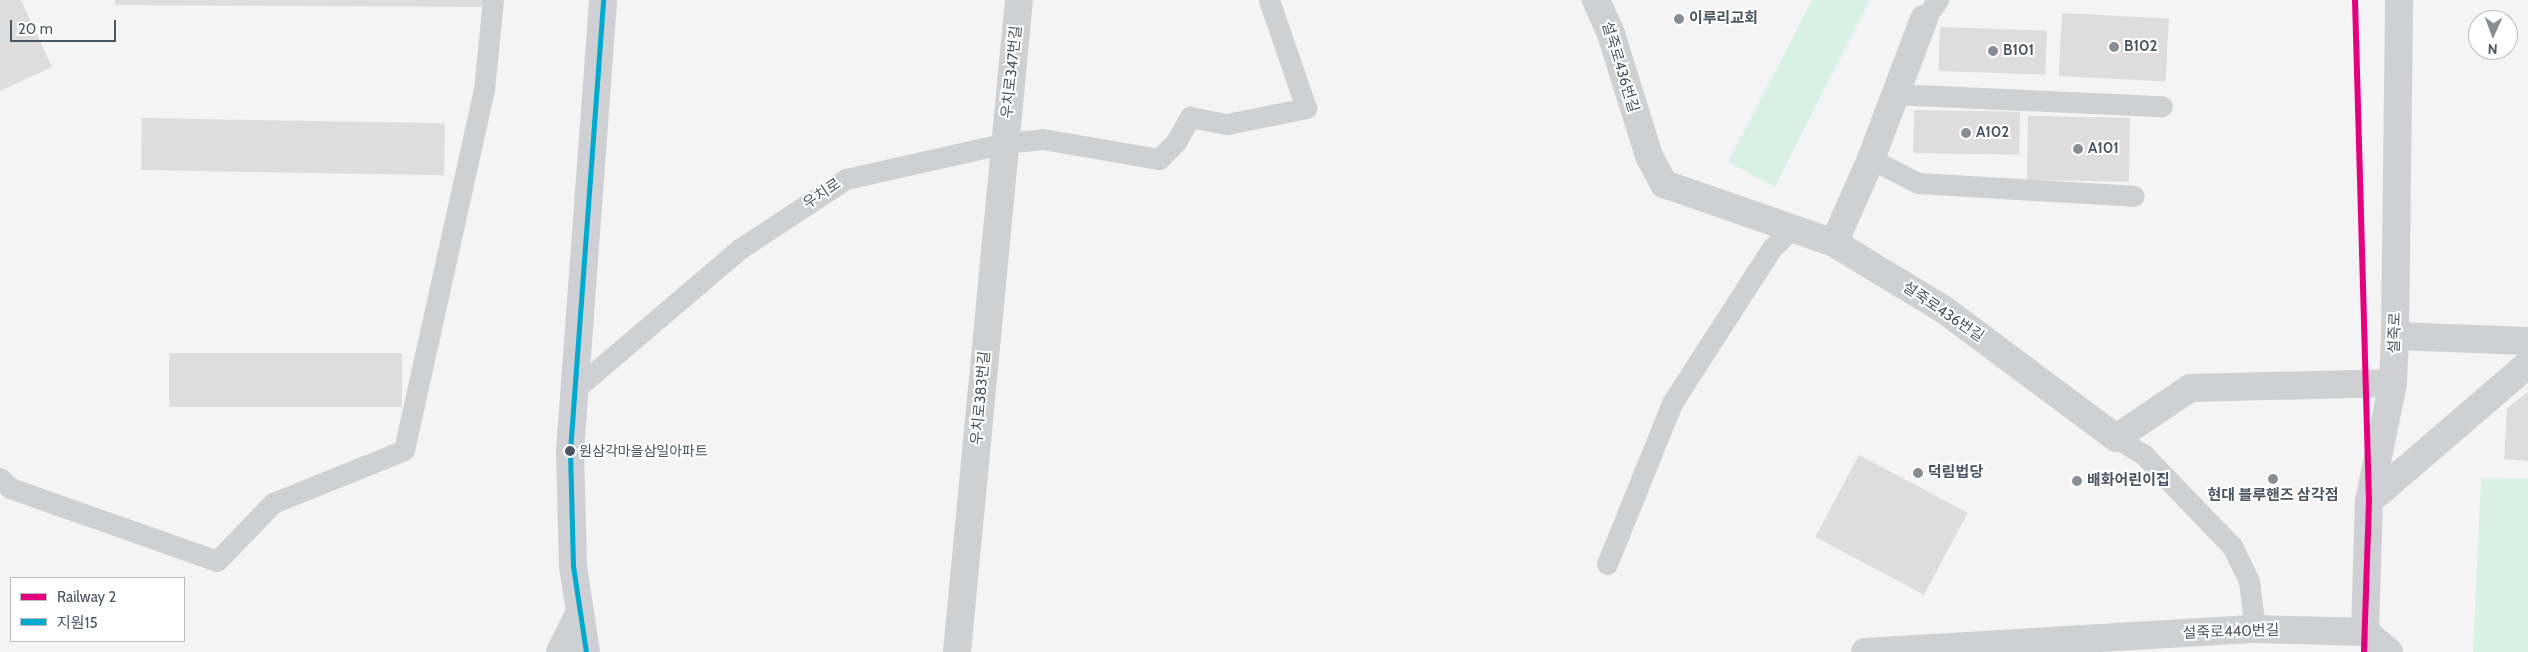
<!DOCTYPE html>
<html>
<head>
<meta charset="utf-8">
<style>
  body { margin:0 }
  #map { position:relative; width:2528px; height:652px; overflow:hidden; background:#f4f4f4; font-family:Cabin,"Noto Sans KR",sans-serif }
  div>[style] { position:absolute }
  .green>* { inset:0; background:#d9f2e3 }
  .building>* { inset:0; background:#ddddde; transform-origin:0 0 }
  .lane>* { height:21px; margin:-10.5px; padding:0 10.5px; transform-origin:10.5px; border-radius:10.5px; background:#ced0d2 }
  .street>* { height:28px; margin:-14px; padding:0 14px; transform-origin:14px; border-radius:14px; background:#ced0d2 }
  .secondary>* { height:28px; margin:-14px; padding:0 14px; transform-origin:14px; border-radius:14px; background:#ced0d4 }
  .bus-1>* { height:5px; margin:-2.5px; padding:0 2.5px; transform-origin:2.5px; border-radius:2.5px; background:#00a9ce }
  .rail-1>* { height:6px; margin:-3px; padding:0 3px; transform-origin:3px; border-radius:3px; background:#e5007d }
  .dots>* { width:14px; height:14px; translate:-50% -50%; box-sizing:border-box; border:2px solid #fff; border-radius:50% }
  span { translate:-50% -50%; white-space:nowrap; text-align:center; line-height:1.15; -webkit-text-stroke:4px #fff; paint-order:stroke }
  .bus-label { font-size:14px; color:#4a5661 }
  .left { translate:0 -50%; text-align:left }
  .poi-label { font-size:15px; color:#4a5661; font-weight:700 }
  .street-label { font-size:15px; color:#4a5661 }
  .legend { position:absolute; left:10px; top:577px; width:175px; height:65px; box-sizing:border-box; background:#fff; border:1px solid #b7bbc0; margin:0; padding:6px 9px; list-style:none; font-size:15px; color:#4a5661 }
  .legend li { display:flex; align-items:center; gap:10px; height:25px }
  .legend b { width:25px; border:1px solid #b7bbc0 }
  .north { position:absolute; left:2468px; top:10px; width:50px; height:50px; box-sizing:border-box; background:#fff; border:1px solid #b7bbc0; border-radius:50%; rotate:182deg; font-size:14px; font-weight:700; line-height:20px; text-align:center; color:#4a5661 }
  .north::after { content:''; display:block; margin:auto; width:18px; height:22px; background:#868d94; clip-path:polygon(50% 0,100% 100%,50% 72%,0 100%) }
  .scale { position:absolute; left:10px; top:20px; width:106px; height:22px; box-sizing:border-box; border:2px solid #4a5661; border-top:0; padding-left:6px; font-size:15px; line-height:18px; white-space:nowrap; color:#4a5661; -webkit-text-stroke:4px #fff; paint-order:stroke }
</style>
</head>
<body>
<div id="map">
  <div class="green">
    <div style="clip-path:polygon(1812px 0,1870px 0,1775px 187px,1728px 162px)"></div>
    <div style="clip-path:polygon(2481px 478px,2528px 479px,2528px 652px,2473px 652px)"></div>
  </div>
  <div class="building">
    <div style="clip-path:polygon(0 0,21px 0,52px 67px,0 91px)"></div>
    <div style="clip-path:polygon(115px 0,485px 0,485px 7px,115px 5px)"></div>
    <div style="left:2062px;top:13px;width:107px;height:63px;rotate:3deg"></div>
    <div style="left:1940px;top:27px;width:107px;height:44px;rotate:2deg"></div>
    <div style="left:1914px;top:110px;width:106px;height:43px;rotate:1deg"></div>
    <div style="left:2028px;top:116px;width:102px;height:64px;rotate:1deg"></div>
    <div style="left:142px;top:118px;width:303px;height:52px;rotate:1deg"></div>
    <div style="left:169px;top:353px;width:233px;height:54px"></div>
    <div style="clip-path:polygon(2528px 392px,2528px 461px,2504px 459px,2507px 408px)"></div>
    <div style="left:1859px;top:455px;width:123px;height:93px;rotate:28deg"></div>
  </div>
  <div class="lane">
    <div style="left:1924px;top:19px;width:24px;rotate:-54deg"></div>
    <div style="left:1893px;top:94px;width:269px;rotate:2.6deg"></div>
    <div style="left:1871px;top:159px;width:53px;rotate:27.1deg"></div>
    <div style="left:1918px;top:183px;width:216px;rotate:3.4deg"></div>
    <div style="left:574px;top:390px;width:219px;rotate:-40.4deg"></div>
    <div style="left:741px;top:248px;width:126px;rotate:-33.3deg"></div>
    <div style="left:846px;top:179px;width:164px;rotate:-12.7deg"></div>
    <div style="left:1006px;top:143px;width:37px;rotate:-6deg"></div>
    <div style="left:1043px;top:139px;width:118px;rotate:9.8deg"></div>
    <div style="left:1159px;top:159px;width:24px;rotate:-45deg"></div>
    <div style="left:1176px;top:142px;width:29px;rotate:-61deg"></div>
    <div style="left:1190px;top:117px;width:38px;rotate:11deg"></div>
    <div style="left:1227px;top:124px;width:81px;rotate:-11.4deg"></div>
    <div style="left:1306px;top:108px;width:114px;rotate:-108.9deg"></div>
    <div style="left:2116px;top:438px;width:33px;rotate:31deg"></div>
    <div style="left:2144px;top:455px;width:127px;rotate:46deg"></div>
    <div style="left:2232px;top:546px;width:39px;rotate:64deg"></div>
    <div style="left:2249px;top:581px;width:48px;rotate:82.9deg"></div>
    <div style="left:0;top:478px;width:14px;rotate:45deg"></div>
    <div style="left:10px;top:488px;width:219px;rotate:19.4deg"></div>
    <div style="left:217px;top:561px;width:81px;rotate:-46deg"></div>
    <div style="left:273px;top:503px;width:141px;rotate:-22deg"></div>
    <div style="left:404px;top:450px;width:369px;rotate:-77.5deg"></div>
    <div style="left:484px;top:90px;width:90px;rotate:-84.3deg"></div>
    <div style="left:1607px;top:564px;width:174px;rotate:-68deg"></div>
    <div style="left:1672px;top:403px;width:184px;rotate:-57.2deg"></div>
    <div style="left:1772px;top:248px;width:28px;rotate:-44deg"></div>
  </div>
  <div class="street">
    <div style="left:1596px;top:0;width:37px;rotate:66deg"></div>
    <div style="left:1611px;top:34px;width:128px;rotate:72.7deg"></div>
    <div style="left:1649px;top:156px;width:32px;rotate:62deg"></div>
    <div style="left:1664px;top:184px;width:180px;rotate:19.1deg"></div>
    <div style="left:1834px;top:243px;width:127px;rotate:31.2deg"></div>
    <div style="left:1943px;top:309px;width:216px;rotate:36.7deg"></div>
    <div style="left:2116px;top:438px;width:89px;rotate:-34deg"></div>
    <div style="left:2190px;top:388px;width:203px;rotate:-1.4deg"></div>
    <div style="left:1834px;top:243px;width:92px;rotate:-66.2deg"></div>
    <div style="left:1871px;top:159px;width:150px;rotate:-69.3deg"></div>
    <div style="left:2395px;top:336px;width:133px;rotate:2.2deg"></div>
    <div style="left:2369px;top:501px;width:210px;rotate:-40.7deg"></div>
    <div style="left:560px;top:652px;width:40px;rotate:-63.4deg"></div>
    <div style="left:957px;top:652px;width:655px;rotate:-84.57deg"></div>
    <div style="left:1865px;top:652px;width:391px;rotate:-3.4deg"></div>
    <div style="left:2255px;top:629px;width:110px;rotate:1.6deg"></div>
  </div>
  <div class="secondary">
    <div style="left:586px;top:652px;width:87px;rotate:-98.6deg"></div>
    <div style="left:573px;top:566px;width:115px;rotate:-91.5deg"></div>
    <div style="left:570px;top:451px;width:452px;rotate:-85.8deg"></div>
    <div style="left:2389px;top:652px;width:31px;rotate:-140deg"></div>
    <div style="left:2365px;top:632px;width:131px;rotate:-88.3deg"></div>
    <div style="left:2369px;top:501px;width:120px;rotate:-78.5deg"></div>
    <div style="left:2393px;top:383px;width:47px;rotate:-87.6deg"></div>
    <div style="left:2395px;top:336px;width:336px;rotate:-89.3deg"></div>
  </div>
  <div class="bus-1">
    <div style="left:586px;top:652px;width:87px;rotate:-98.6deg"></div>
    <div style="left:573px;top:566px;width:115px;rotate:-91.5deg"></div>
    <div style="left:570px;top:451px;width:452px;rotate:-85.8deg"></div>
  </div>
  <div class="rail-1">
    <div style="left:2355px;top:0;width:501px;rotate:88.4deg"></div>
    <div style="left:2369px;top:501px;width:151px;rotate:91.9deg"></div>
  </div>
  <div class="dots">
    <div style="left:1679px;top:19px;background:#868d94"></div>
    <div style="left:2114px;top:47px;background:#868d94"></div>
    <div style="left:1993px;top:51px;background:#868d94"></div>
    <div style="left:1966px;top:133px;background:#868d94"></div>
    <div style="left:2078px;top:149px;background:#868d94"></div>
    <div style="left:570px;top:451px;background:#4a5661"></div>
    <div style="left:1918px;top:473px;background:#868d94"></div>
    <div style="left:2273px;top:479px;background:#868d94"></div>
    <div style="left:2077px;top:481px;background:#868d94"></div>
  </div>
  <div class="bus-label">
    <span class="left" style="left:579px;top:451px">원삼각마을삼일아파트</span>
  </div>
  <div class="poi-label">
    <span class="left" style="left:1689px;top:19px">이루리교회</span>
    <span class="left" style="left:2124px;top:47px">B102</span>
    <span class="left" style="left:2003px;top:51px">B101</span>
    <span class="left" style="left:1976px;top:133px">A102</span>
    <span class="left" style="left:2088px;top:149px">A101</span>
    <span class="left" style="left:1928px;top:473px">덕림법당</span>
    <span class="left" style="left:2087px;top:481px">배화어린이집</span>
    <span style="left:2273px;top:496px">현대 블루핸즈 삼각점</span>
  </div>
  <div class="street-label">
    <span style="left:1620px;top:67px;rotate:73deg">설죽로436번길</span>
    <span style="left:1012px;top:72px;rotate:-84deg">우치로347번길</span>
    <span style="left:822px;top:194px;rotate:-34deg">우치로</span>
    <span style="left:1943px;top:312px;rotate:34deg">설죽로436번길</span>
    <span style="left:2395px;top:333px;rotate:-88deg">설죽로</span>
    <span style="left:981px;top:398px;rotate:-85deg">우치로383번길</span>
    <span style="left:2231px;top:632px;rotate:-2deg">설죽로440번길</span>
  </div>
  <ul class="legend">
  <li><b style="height:6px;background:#e5007d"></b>Railway 2</li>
  <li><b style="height:6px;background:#00a9ce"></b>지원15</li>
  </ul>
  <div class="north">N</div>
  <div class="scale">20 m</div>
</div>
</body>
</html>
